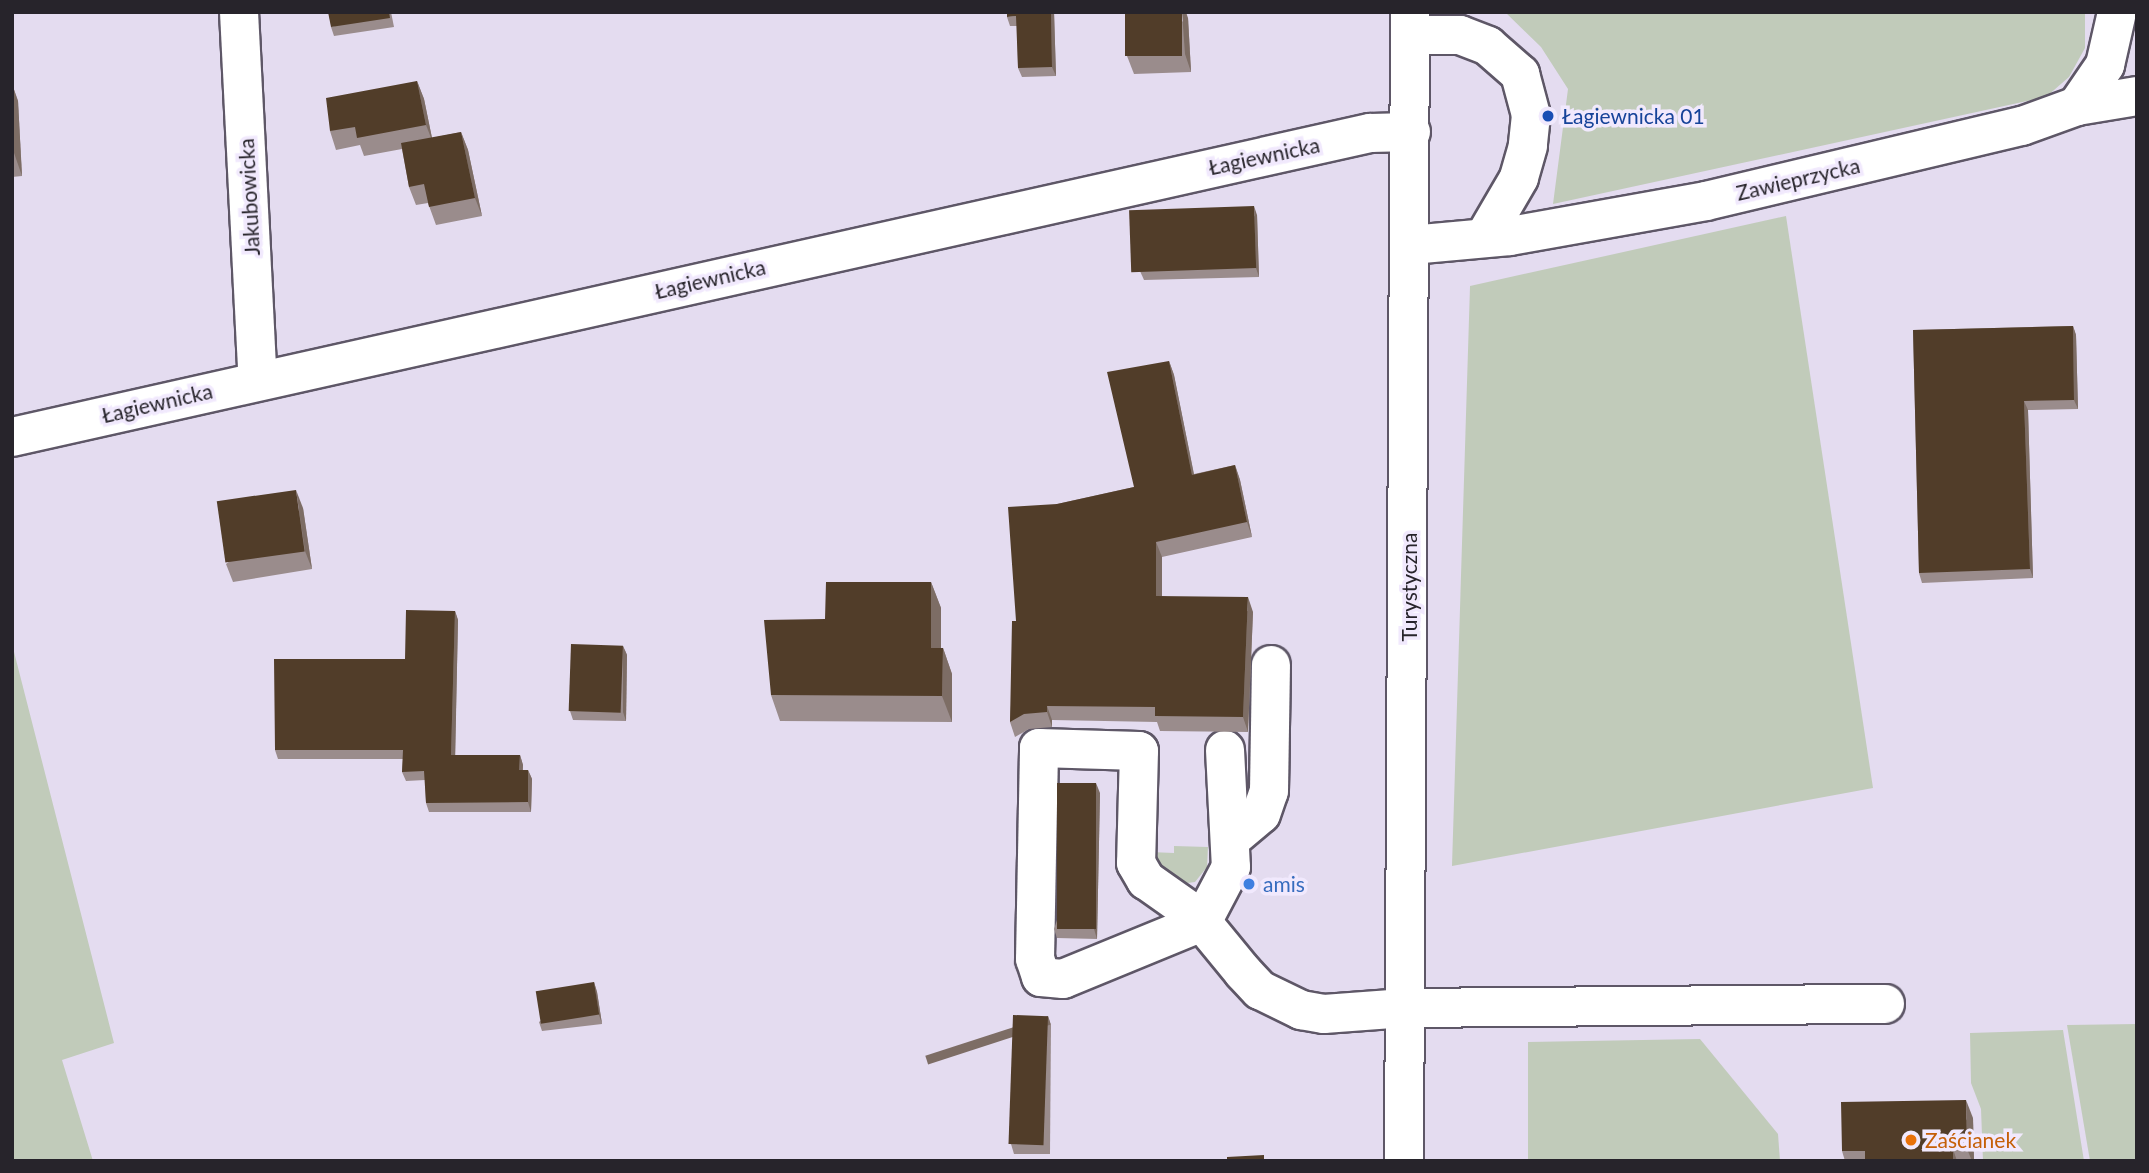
<!DOCTYPE html>
<html>
<head>
<meta charset="utf-8">
<style>
  body { margin:0 }
  #map { position:relative; width:2149px; height:1173px; overflow:hidden; background:#e4dcf0; font-family:Lato,sans-serif }
  div>[style] { position:absolute }
  .green>* { inset:0; background:#c1cbba }
  .roads { filter:drop-shadow(2px 0 #5e5767) drop-shadow(-2px 0 #5e5767) drop-shadow(0 2px #5e5767) drop-shadow(0 -2px #5e5767) }
  .minor>* { height:38px; margin:-19px; padding:0 19px; transform-origin:19px; border-radius:19px; background:#fff }
  .major>* { height:38px; margin:-19px; padding:0 19px; transform-origin:19px; border-radius:19px; background:#fff }
  .wall>* { inset:0; background:#9a8c8c }
  .shaded-wall>* { inset:0; background:#7d6d65; transform-origin:0 0 }
  .building>* { inset:0; background:#513d29; transform-origin:0 0 }
  .dots>* { width:19px; height:19px; translate:-50% -50%; box-sizing:border-box; border:4px solid #f1e9fd; border-radius:50% }
  span { translate:-50% -50%; white-space:nowrap; text-align:center; line-height:1.15; -webkit-text-stroke:7px #f1e9fd; paint-order:stroke }
  .transit-label { font-size:21px; color:#164399 }
  .left { translate:0 -50%; text-align:left }
  .street-label { font-size:21px; color:#27242b }
  .shop-label { font-size:21px; color:#366cbe }
  .food-label { font-size:21px; color:#c56008 }
  .frame { position:absolute; inset:0; border:14px solid #27242b; pointer-events:none }
</style>
</head>
<body>
<div id="map">
  <div class="green">
    <div style="clip-path:polygon(1505px 12px,2085px 12px,2085px 48px,2069px 77px,2046px 97px,1553px 204px,1568px 89px,1541px 47px)"></div>
    <div style="clip-path:polygon(1786px 216px,1873px 788px,1452px 866px,1470px 286px)"></div>
    <div style="clip-path:polygon(12px 644px,114px 1043px,62px 1060px,93px 1161px,12px 1161px)"></div>
    <div style="clip-path:polygon(1174px 846px,1208px 847px,1207px 867px,1195px 882px,1172px 885px,1150px 852px,1174px 853px)"></div>
    <div style="clip-path:polygon(2137px 1024px,2137px 1161px,2090px 1161px,2067px 1025px)"></div>
    <div style="clip-path:polygon(2063px 1030px,2084px 1161px,1983px 1161px,1981px 1109px,1971px 1083px,1970px 1033px)"></div>
    <div style="clip-path:polygon(1700px 1039px,1778px 1134px,1780px 1161px,1528px 1161px,1528px 1042px)"></div>
  </div>
  <div class="roads">
    <div class="minor">
      <div style="left:239px;top:12px;width:369px;rotate:87.1deg"></div>
      <div style="left:1410px;top:35px;width:50px"></div>
      <div style="left:1460px;top:35px;width:30px;rotate:21deg"></div>
      <div style="left:1488px;top:46px;width:43px;rotate:41.2deg"></div>
      <div style="left:1520px;top:74px;width:42px;rotate:75deg"></div>
      <div style="left:1531px;top:115px;width:31px;rotate:96deg"></div>
      <div style="left:1528px;top:146px;width:33px;rotate:106deg"></div>
      <div style="left:1519px;top:178px;width:69px;rotate:120.3deg"></div>
      <div style="left:2077px;top:106px;width:50px;rotate:-55.7deg"></div>
      <div style="left:2105px;top:65px;width:54px;rotate:-77.2deg"></div>
      <div style="left:1411px;top:245px;width:99px;rotate:-5.2deg"></div>
      <div style="left:1510px;top:236px;width:199px;rotate:-10.1deg"></div>
      <div style="left:1706px;top:201px;width:325px;rotate:-13.4deg"></div>
      <div style="left:2022px;top:126px;width:59px;rotate:-20deg"></div>
      <div style="left:2077px;top:106px;width:61px;rotate:-9.5deg"></div>
      <div style="left:12px;top:437px;width:1392px;rotate:-12.62deg"></div>
      <div style="left:1370px;top:133px;width:41px;rotate:-1.4deg"></div>
      <div style="left:1225px;top:750px;width:117px;rotate:87.1deg"></div>
      <div style="left:1231px;top:867px;width:62px;rotate:117.8deg"></div>
      <div style="left:1202px;top:922px;width:150px;rotate:157.7deg"></div>
      <div style="left:1063px;top:979px;width:22px;rotate:-175deg"></div>
      <div style="left:1041px;top:977px;width:19px;rotate:-108deg"></div>
      <div style="left:1035px;top:959px;width:211px;rotate:-88.9deg"></div>
      <div style="left:1039px;top:748px;width:100px;rotate:1.7deg"></div>
      <div style="left:1139px;top:751px;width:112px;rotate:91.5deg"></div>
      <div style="left:1136px;top:863px;width:20px;rotate:60deg"></div>
      <div style="left:1146px;top:880px;width:62px;rotate:35.2deg"></div>
      <div style="left:1197px;top:916px;width:8px;rotate:50deg"></div>
      <div style="left:1202px;top:922px;width:65px;rotate:50.6deg"></div>
      <div style="left:1243px;top:972px;width:25px;rotate:47deg"></div>
      <div style="left:1260px;top:990px;width:46px;rotate:26deg"></div>
      <div style="left:1301px;top:1010px;width:23px;rotate:10deg"></div>
      <div style="left:1324px;top:1014px;width:81px;rotate:-4.2deg"></div>
      <div style="left:1405px;top:1008px;width:480px;rotate:-0.5deg"></div>
      <div style="left:1230px;top:840px;width:40px;rotate:-40deg"></div>
      <div style="left:1261px;top:814px;width:24px;rotate:-71deg"></div>
      <div style="left:1269px;top:791px;width:126px;rotate:-89.1deg"></div>
    </div>
    <div class="major">
      <div style="left:1404px;top:1161px;width:1149px;rotate:-89.7deg"></div>
    </div>
  </div>
  <div class="wall">
    <div style="clip-path:polygon(391px 12px,394px 27px,334px 36px,331px 27px)"></div>
    <div style="clip-path:polygon(1054px 12px,1056px 76px,1022px 77px,1018px 68px,1017px 26px,1010px 26px,1007px 17px)"></div>
    <div style="clip-path:polygon(1188px 18px,1191px 72px,1134px 74px,1127px 56px)"></div>
    <div style="clip-path:polygon(417px 81px,424px 99px,432px 138px,461px 132px,468px 150px,482px 216px,436px 225px,428px 203px,416px 205px,409px 187px,402px 149px,364px 156px,360px 145px,336px 150px,330px 131px)"></div>
    <div style="clip-path:polygon(12px 84px,18px 101px,22px 176px,12px 177px)"></div>
    <div style="clip-path:polygon(1257px 215px,1259px 277px,1144px 280px,1140px 271px)"></div>
    <div style="clip-path:polygon(2073px 326px,2076px 335px,2078px 409px,2028px 410px,2033px 578px,1922px 583px,1919px 573px,1913px 330px)"></div>
    <div style="clip-path:polygon(1169px 361px,1174px 375px,1194px 474px,1235px 465px,1240px 480px,1252px 537px,1162px 557px,1162px 596px,1253px 612px,1248px 732px,1160px 731px,1157px 722px,1052px 720px,1052px 727px,1029px 729px,1015px 737px,1010px 722px,1016px 621px,1057px 504px,1134px 487px)"></div>
    <div style="clip-path:polygon(303px 508px,312px 569px,233px 582px,226px 564px)"></div>
    <div style="clip-path:polygon(931px 582px,941px 608px,941px 648px,943px 648px,952px 674px,952px 722px,780px 721px,771px 695px)"></div>
    <div style="clip-path:polygon(455px 611px,458px 620px,455px 755px,520px 755px,523px 765px,523px 770px,528px 770px,532px 779px,531px 812px,429px 812px,426px 803px,425px 780px,406px 781px,402px 772px,403px 759px,278px 759px,275px 750px,405px 659px)"></div>
    <div style="clip-path:polygon(623px 646px,627px 655px,626px 721px,573px 720px,570px 711px)"></div>
    <div style="clip-path:polygon(1100px 793px,1097px 939px,1057px 938px,1054px 929px)"></div>
    <div style="clip-path:polygon(594px 982px,597px 992px,602px 1024px,542px 1031px,539px 1022px)"></div>
    <div style="clip-path:polygon(1048px 1016px,1051px 1025px,1050px 1154px,1014px 1154px,1011px 1144px)"></div>
    <div style="clip-path:polygon(1973px 1118px,1974px 1161px,1845px 1161px,1842px 1151px)"></div>
  </div>
  <div class="shaded-wall">
    <div style="clip-path:polygon(1051px 12px,1054px 12px,1056px 76px,1052px 67px)"></div>
    <div style="clip-path:polygon(1182px 12px,1186px 12px,1188px 18px,1191px 72px,1185px 54px)"></div>
    <div style="clip-path:polygon(417px 81px,424px 99px,433px 143px,426px 125px)"></div>
    <div style="clip-path:polygon(12px 84px,18px 101px,22px 176px,13px 150px)"></div>
    <div style="clip-path:polygon(461px 132px,468px 150px,482px 216px,475px 198px)"></div>
    <div style="clip-path:polygon(1254px 206px,1257px 215px,1259px 277px,1256px 268px)"></div>
    <div style="clip-path:polygon(2073px 326px,2076px 335px,2078px 409px,2074px 400px)"></div>
    <div style="clip-path:polygon(1169px 361px,1174px 375px,1197px 490px,1192px 475px)"></div>
    <div style="clip-path:polygon(2024px 401px,2028px 410px,2033px 578px,2030px 569px)"></div>
    <div style="clip-path:polygon(1235px 465px,1240px 480px,1252px 537px,1247px 522px)"></div>
    <div style="clip-path:polygon(296px 490px,303px 508px,312px 569px,305px 551px)"></div>
    <div style="clip-path:polygon(1156px 542px,1162px 557px,1162px 611px,1156px 596px)"></div>
    <div style="clip-path:polygon(931px 582px,941px 608px,941px 674px,931px 648px)"></div>
    <div style="clip-path:polygon(1248px 597px,1253px 612px,1248px 732px,1243px 717px)"></div>
    <div style="clip-path:polygon(455px 611px,458px 620px,455px 765px,451px 755px)"></div>
    <div style="clip-path:polygon(623px 646px,627px 655px,626px 721px,623px 712px)"></div>
    <div style="clip-path:polygon(943px 648px,952px 674px,952px 722px,942px 696px)"></div>
    <div style="clip-path:polygon(1047px 706px,1052px 720px,1052px 727px,1047px 712px)"></div>
    <div style="clip-path:polygon(520px 755px,523px 765px,522px 779px,519px 770px)"></div>
    <div style="clip-path:polygon(528px 770px,532px 779px,531px 812px,528px 802px)"></div>
    <div style="clip-path:polygon(1096px 783px,1100px 793px,1097px 939px,1094px 929px)"></div>
    <div style="clip-path:polygon(594px 982px,597px 992px,602px 1024px,599px 1015px)"></div>
    <div style="left:1048px;top:1016px;width:9px;height:129px;rotate:72deg"></div>
    <div style="clip-path:polygon(1966px 1100px,1973px 1118px,1974px 1161px,1972px 1161px,1967px 1149px)"></div>
    <div style="clip-path:polygon(1953px 1149px,1957px 1161px,1953px 1161px)"></div>
  </div>
  <div class="building">
    <div style="clip-path:polygon(328px 12px,389px 12px,390px 18px,331px 27px)"></div>
    <div style="clip-path:polygon(1007px 12px,1051px 12px,1052px 67px,1018px 68px,1016px 16px,1007px 17px)"></div>
    <div style="left:1125px;top:12px;width:57px;height:44px"></div>
    <div style="clip-path:polygon(417px 81px,426px 125px,357px 138px,355px 127px,330px 131px,326px 98px)"></div>
    <div style="clip-path:polygon(461px 132px,475px 198px,429px 207px,424px 184px,409px 187px,401px 143px)"></div>
    <div style="left:1254px;top:206px;width:62px;height:125px;rotate:88deg"></div>
    <div style="clip-path:polygon(2073px 326px,2074px 400px,2024px 401px,2030px 569px,1919px 573px,1913px 330px)"></div>
    <div style="clip-path:polygon(1169px 361px,1192px 475px,1235px 465px,1247px 522px,1156px 542px,1156px 596px,1248px 597px,1243px 717px,1155px 716px,1155px 707px,1047px 706px,1047px 712px,1024px 714px,1010px 722px,1012px 621px,1016px 621px,1008px 507px,1057px 504px,1134px 487px,1107px 372px)"></div>
    <div style="left:296px;top:490px;width:62px;height:80px;rotate:82deg"></div>
    <div style="clip-path:polygon(826px 582px,931px 582px,931px 648px,943px 648px,942px 696px,771px 695px,764px 620px,825px 619px)"></div>
    <div style="clip-path:polygon(406px 610px,455px 611px,451px 755px,520px 755px,519px 770px,528px 770px,528px 802px,426px 803px,424px 771px,402px 772px,403px 750px,275px 750px,274px 659px,405px 659px)"></div>
    <div style="left:571px;top:644px;width:52px;height:67px;rotate:2deg"></div>
    <div style="left:1057px;top:783px;width:39px;height:146px"></div>
    <div style="left:594px;top:982px;width:33px;height:59px;rotate:81deg"></div>
    <div style="left:1013px;top:1015px;width:35px;height:129px;rotate:2deg"></div>
    <div style="clip-path:polygon(1966px 1100px,1967px 1149px,1953px 1149px,1953px 1161px,1865px 1161px,1865px 1151px,1842px 1151px,1841px 1102px)"></div>
    <div style="clip-path:polygon(1264px 1155px,1264px 1161px,1227px 1161px,1227px 1157px)"></div>
  </div>
  <div class="dots">
    <div style="left:1548px;top:116px;background:#1a4fb4"></div>
    <div style="left:1249px;top:884px;background:#3f7fe0"></div>
    <div style="left:1911px;top:1140px;background:#e8710a"></div>
  </div>
  <div class="transit-label">
    <span class="left" style="left:1562px;top:116px">Łagiewnicka 01</span>
  </div>
  <div class="street-label">
    <span style="left:1264px;top:156px;rotate:-12deg">Łagiewnicka</span>
    <span style="left:1798px;top:179px;rotate:-13deg">Zawieprzycka</span>
    <span style="left:249px;top:197px;rotate:-93deg">Jakubowicka</span>
    <span style="left:710px;top:279px;rotate:-13deg">Łagiewnicka</span>
    <span style="left:157px;top:403px;rotate:-13deg">Łagiewnicka</span>
    <span style="left:1409px;top:587px;rotate:-90deg">Turystyczna</span>
  </div>
  <div class="shop-label">
    <span class="left" style="left:1263px;top:884px">amis</span>
  </div>
  <div class="food-label">
    <span class="left" style="left:1925px;top:1140px">Zaścianek</span>
  </div>
  <div class="frame"></div>
</div>
</body>
</html>
